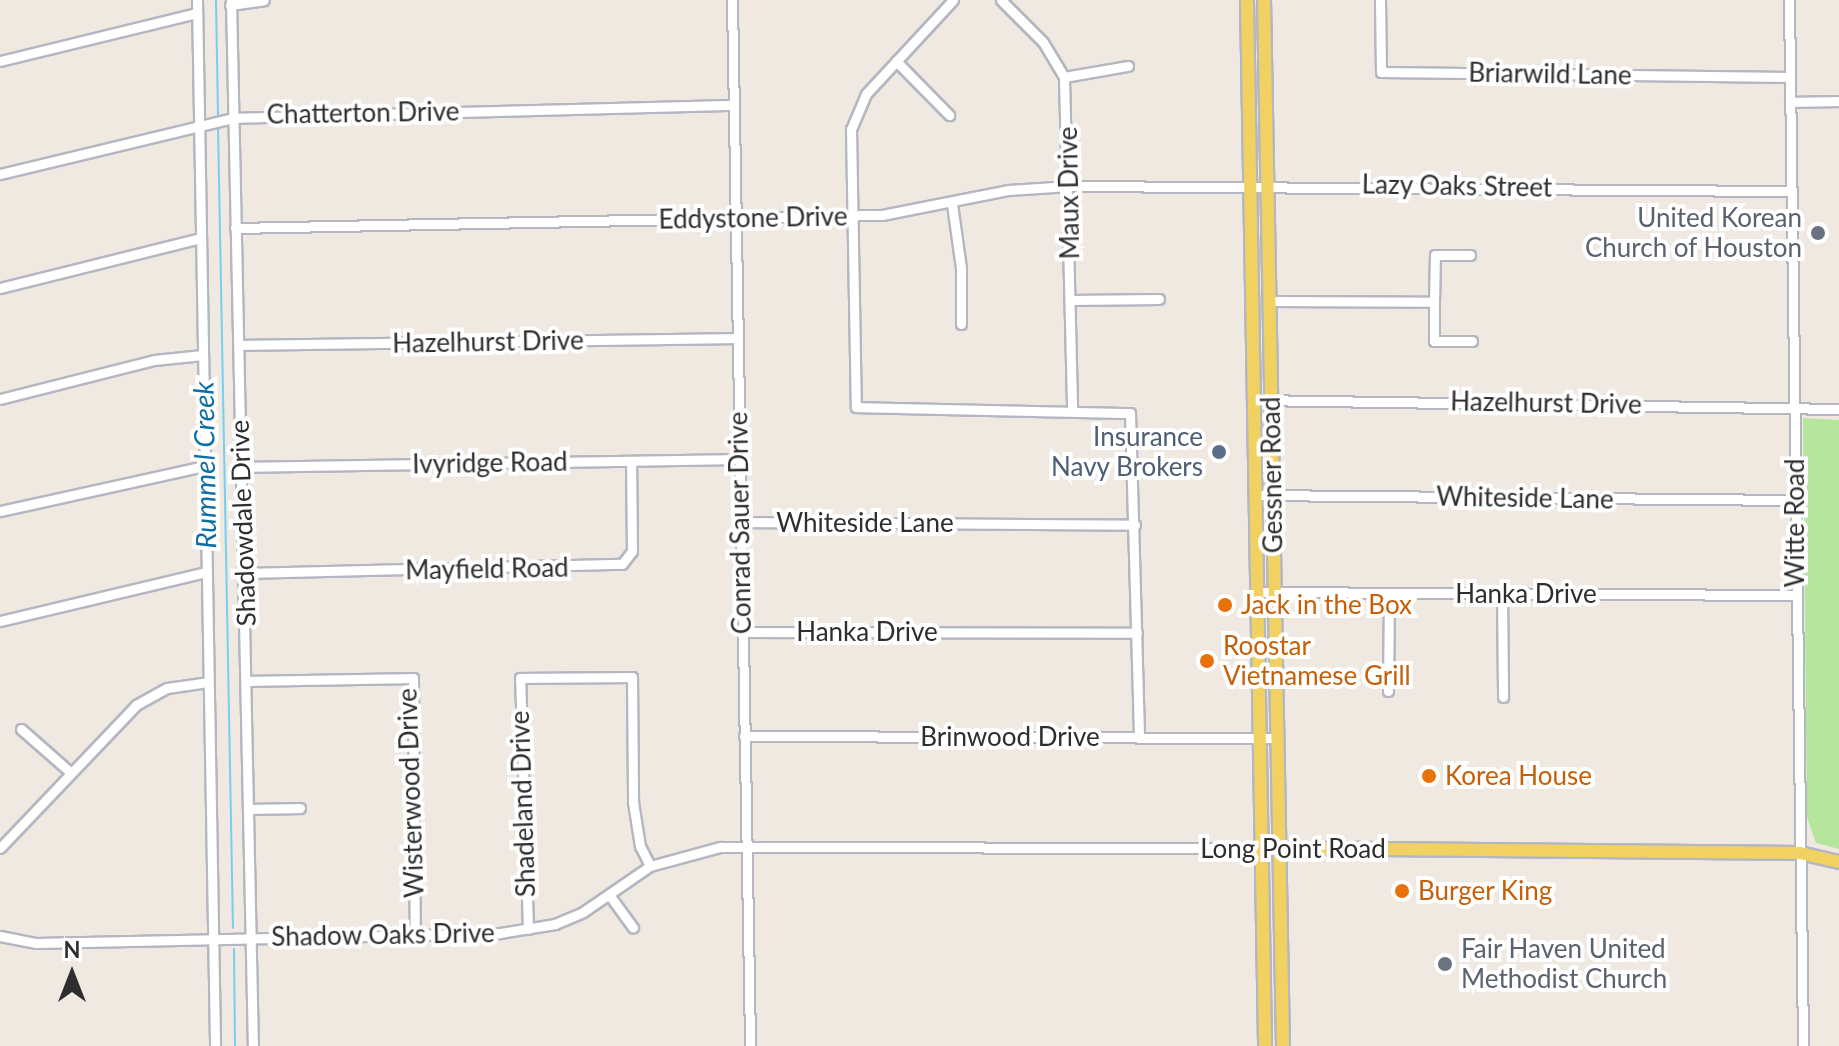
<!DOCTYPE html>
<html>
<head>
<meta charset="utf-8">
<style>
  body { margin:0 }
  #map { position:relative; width:1839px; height:1046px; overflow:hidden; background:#efe9e1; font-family:Lato,sans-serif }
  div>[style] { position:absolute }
  .green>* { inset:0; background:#b6e59e }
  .stream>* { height:2px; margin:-1px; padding:0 1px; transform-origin:1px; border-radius:1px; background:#75cff0 }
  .roads { filter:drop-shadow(2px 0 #b4b7c1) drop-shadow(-2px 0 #b4b7c1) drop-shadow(0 2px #b4b7c1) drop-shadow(0 -2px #b4b7c1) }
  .minor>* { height:9px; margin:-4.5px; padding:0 4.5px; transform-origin:4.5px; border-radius:4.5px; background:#fff }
  .major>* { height:12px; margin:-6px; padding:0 6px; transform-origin:6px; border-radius:6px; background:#f2d163 }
  .dots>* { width:22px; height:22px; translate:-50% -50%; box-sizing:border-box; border:4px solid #fff; border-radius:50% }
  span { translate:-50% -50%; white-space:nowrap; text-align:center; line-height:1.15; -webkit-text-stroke:8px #fff; paint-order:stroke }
  .street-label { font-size:26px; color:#2e2e2e }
  .worship-label { font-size:26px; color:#5b616d }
  .right { translate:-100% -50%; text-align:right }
  .left { translate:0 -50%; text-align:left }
  .service-label { font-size:26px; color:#4e5e75 }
  .food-label { font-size:26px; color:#c56008 }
  .water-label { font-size:28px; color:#0d6fa3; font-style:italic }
  .north { position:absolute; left:32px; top:934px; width:80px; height:80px; -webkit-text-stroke:6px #fff; paint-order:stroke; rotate:0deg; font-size:22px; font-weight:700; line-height:32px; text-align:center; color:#2e2e2e }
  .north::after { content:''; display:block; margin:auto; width:28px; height:36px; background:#2e2e2e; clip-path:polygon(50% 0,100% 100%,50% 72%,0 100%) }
</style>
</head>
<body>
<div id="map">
  <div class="green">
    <div style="clip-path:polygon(1803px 418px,1839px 420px,1839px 849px,1816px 843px,1807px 817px)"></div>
  </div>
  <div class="stream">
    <div style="left:216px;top:0;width:119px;rotate:89deg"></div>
    <div style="left:218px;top:125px;width:803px;rotate:88.93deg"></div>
    <div style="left:234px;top:949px;width:97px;rotate:89.4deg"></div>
  </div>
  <div class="roads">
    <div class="minor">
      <div style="left:197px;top:0;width:1046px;rotate:89.01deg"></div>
      <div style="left:231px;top:0;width:1046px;rotate:88.8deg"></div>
      <div style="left:732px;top:0;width:1046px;rotate:89.01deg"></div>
      <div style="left:953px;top:0;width:128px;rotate:132.8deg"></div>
      <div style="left:866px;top:94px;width:38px;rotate:113deg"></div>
      <div style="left:851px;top:129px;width:278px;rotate:89deg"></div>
      <div style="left:856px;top:407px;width:274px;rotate:1.3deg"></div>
      <div style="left:1130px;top:413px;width:324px;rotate:88.4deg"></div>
      <div style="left:1001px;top:0;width:59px;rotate:45deg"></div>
      <div style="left:1043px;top:42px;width:41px;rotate:59deg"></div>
      <div style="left:1064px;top:77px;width:332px;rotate:88.6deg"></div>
      <div style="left:1380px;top:0;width:72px;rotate:89.2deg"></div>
      <div style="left:1381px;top:72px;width:409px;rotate:0.7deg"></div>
      <div style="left:1789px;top:0;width:1046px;rotate:89.23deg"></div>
      <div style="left:230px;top:5px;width:34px;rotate:-8deg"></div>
      <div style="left:0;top:61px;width:203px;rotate:-13.7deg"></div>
      <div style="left:896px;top:61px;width:76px;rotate:45.5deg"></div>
      <div style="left:1064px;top:77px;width:65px;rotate:-9.8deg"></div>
      <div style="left:1790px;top:102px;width:49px;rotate:-1.2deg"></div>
      <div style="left:0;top:174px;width:240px;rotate:-13.5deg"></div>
      <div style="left:233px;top:118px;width:499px;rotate:-1.5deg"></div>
      <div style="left:952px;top:204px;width:65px;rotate:82deg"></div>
      <div style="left:961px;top:268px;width:56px;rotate:90deg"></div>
      <div style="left:235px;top:228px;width:647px;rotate:-1.15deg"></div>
      <div style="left:882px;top:215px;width:128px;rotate:-11.2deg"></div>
      <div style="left:1008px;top:190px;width:62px;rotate:-3.7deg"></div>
      <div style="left:1070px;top:186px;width:721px;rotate:0.4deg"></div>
      <div style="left:0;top:288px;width:207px;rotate:-14deg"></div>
      <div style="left:1071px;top:300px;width:88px;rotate:-0.7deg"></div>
      <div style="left:1269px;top:301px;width:165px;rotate:0.3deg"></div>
      <div style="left:1434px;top:302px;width:47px;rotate:-88.8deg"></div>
      <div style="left:1435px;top:255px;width:35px"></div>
      <div style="left:1434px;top:302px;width:39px;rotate:90deg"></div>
      <div style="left:1434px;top:341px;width:38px"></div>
      <div style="left:239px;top:345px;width:498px;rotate:-0.8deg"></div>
      <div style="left:0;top:399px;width:159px;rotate:-14.2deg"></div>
      <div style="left:154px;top:360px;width:49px;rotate:-5.8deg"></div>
      <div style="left:1254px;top:400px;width:585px;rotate:0.88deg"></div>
      <div style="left:241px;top:467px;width:497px;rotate:-0.9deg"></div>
      <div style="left:1255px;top:495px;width:541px;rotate:0.53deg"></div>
      <div style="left:0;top:511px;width:210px;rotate:-12.4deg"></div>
      <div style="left:740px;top:522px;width:395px;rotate:0.4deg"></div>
      <div style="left:245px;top:573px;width:377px;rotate:-1.4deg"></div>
      <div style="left:622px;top:564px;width:16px;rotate:-52deg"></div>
      <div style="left:632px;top:551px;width:90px;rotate:-90.6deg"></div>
      <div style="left:1257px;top:592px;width:538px;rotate:0.32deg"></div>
      <div style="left:1502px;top:594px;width:103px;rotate:89.4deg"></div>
      <div style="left:0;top:621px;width:212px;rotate:-13.4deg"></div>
      <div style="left:742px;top:632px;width:395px;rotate:0.1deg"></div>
      <div style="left:248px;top:681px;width:165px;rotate:-1deg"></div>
      <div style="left:413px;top:678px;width:257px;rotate:89.6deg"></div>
      <div style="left:1388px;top:691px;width:98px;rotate:-89.4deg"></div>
      <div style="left:21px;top:729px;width:65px;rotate:41.3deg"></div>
      <div style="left:744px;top:736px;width:532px;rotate:0.22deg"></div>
      <div style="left:251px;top:809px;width:49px;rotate:-1.2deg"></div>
      <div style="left:0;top:848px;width:197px;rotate:-46.4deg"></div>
      <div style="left:136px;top:705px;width:35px;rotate:-29deg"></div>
      <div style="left:167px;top:688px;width:41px;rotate:-8.3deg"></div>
      <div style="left:610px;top:896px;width:39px;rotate:54deg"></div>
      <div style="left:528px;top:929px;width:251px;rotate:-91.8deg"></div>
      <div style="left:520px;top:678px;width:112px;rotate:-0.5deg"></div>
      <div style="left:632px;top:677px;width:125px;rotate:89.5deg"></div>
      <div style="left:633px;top:802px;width:45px;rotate:81deg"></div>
      <div style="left:640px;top:846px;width:22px;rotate:63deg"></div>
      <div style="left:0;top:936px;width:37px;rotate:11deg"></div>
      <div style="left:36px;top:943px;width:464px;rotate:-1.2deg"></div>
      <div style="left:500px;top:933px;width:56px;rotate:-9.3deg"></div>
      <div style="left:555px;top:924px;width:30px;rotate:-23deg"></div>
      <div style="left:583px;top:912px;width:81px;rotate:-34.5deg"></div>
      <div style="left:650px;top:866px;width:73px;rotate:-15.2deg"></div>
      <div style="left:720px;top:847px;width:542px;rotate:0.11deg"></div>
    </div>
    <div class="major">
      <div style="left:1247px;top:0;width:1046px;rotate:89.01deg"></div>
      <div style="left:1264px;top:0;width:1046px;rotate:88.96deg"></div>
      <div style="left:1271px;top:848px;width:529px;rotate:0.54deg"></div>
      <div style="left:1800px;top:853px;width:40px;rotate:13deg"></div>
    </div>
  </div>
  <div class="dots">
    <div style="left:1818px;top:233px;background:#6b7280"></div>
    <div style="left:1219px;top:452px;background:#5c6f8a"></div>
    <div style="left:1225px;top:605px;background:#e8710a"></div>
    <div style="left:1207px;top:661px;background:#e8710a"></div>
    <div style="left:1429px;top:776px;background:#e8710a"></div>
    <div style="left:1402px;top:891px;background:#e8710a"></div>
    <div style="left:1445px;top:964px;background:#6b7280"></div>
  </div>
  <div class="street-label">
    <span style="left:1550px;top:74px;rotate:1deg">Briarwild Lane</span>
    <span style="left:363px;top:113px;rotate:-1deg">Chatterton Drive</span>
    <span style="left:1457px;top:186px;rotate:1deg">Lazy Oaks Street</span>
    <span style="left:1069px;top:193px;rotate:-91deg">Maux Drive</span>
    <span style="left:753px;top:218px;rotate:-1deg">Eddystone Drive</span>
    <span style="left:488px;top:342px;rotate:-1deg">Hazelhurst Drive</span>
    <span style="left:1546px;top:403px;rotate:1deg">Hazelhurst Drive</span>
    <span style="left:490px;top:463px;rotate:-1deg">Ivyridge Road</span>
    <span style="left:1272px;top:475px;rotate:-91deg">Gessner Road</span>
    <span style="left:1525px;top:498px;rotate:1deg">Whiteside Lane</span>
    <span style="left:243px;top:523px;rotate:-92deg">Shadowdale Drive</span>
    <span style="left:740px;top:523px;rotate:-91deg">Conrad Sauer Drive</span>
    <span style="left:865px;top:523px">Whiteside Lane</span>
    <span style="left:1795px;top:523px;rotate:-90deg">Witte Road</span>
    <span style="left:487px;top:569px;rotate:-1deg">Mayfield Road</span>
    <span style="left:1526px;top:594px">Hanka Drive</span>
    <span style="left:867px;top:632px">Hanka Drive</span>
    <span style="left:1010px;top:737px">Brinwood Drive</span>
    <span style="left:411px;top:793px;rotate:-92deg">Wisterwood Drive</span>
    <span style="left:523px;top:804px;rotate:-92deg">Shadeland Drive</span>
    <span style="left:1293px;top:849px">Long Point Road</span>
    <span style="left:383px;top:935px;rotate:-1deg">Shadow Oaks Drive</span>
  </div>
  <div class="worship-label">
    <span class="right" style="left:1802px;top:233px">United Korean<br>Church of Houston</span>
    <span class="left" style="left:1461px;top:964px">Fair Haven United<br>Methodist Church</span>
  </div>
  <div class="service-label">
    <span class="right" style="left:1203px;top:452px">Insurance<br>Navy Brokers</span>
  </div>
  <div class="food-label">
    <span class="left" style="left:1241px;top:605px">Jack in the Box</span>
    <span class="left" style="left:1223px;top:661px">Roostar<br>Vietnamese Grill</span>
    <span class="left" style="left:1445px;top:776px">Korea House</span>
    <span class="left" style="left:1418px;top:891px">Burger King</span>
  </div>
  <div class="water-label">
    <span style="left:204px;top:465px;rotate:-91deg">Rummel Creek</span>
  </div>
  <div class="north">N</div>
</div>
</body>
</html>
